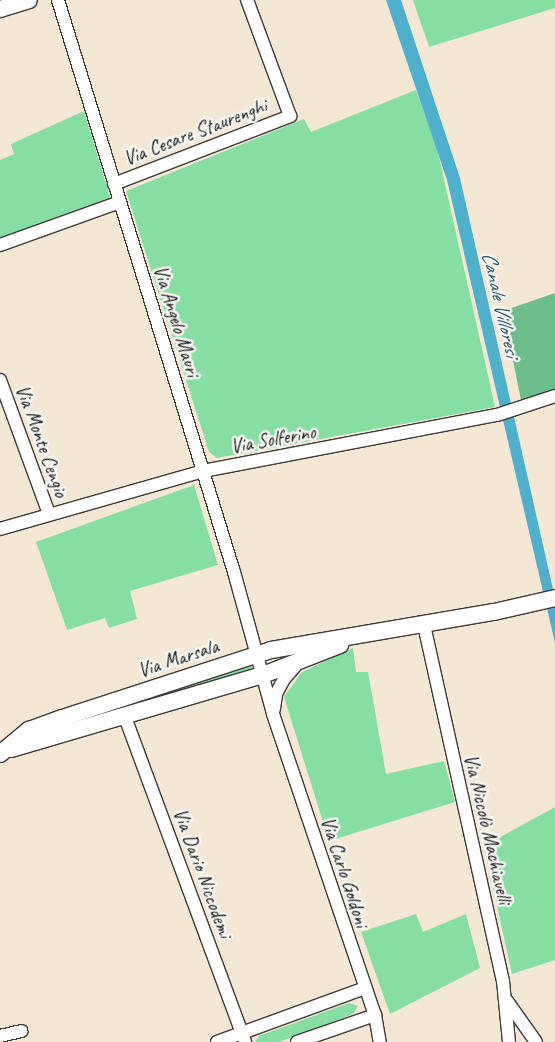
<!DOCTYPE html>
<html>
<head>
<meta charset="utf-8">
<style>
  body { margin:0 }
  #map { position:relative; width:555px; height:1042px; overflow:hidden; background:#f4e7d4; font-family:Caveat,sans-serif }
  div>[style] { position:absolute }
  .green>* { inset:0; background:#86dea3 }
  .forest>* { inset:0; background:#6cbd89 }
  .water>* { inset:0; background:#4eb0cd }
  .roads { filter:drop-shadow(1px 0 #3c3a38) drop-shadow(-1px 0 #3c3a38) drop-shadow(0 1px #3c3a38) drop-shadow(0 -1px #3c3a38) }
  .minor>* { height:12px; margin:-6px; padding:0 6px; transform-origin:6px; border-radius:6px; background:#fff }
  .tertiary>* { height:16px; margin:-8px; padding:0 8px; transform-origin:8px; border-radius:8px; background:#fff }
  span { translate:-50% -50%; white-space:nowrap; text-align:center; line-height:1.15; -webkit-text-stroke:5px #f6f6f2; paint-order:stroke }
  .street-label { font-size:20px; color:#1c1c1c }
  .water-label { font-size:21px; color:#305763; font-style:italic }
</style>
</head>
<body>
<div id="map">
  <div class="green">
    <div style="clip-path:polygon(413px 0,555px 0,555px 8px,429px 47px)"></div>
    <div style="clip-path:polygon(416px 90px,437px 148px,495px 407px,217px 458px,209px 452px,126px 191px,304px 119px,311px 132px)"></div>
    <div style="clip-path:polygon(84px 111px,111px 200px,0 239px,0 160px,14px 154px,11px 144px)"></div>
    <div style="clip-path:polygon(194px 485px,218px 565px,130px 591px,137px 619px,109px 628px,105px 618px,67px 630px,36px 542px)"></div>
    <div style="clip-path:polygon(353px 648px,356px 672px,368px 672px,386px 774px,444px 761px,455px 802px,329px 841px,284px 697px,302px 672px)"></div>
    <div style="clip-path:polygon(250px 662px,253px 673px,57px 729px,74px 719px)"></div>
    <div style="clip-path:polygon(555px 807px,555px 960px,512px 974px,484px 846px)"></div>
    <div style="clip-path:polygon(416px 914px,423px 932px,466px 914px,480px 968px,390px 1014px,361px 932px)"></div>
    <div style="clip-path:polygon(349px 1003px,358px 1006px,353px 1014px,279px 1042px,255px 1042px,259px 1036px)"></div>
  </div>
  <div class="forest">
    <div style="clip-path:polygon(555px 293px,555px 389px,521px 400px,503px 311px)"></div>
  </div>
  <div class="water">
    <div style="clip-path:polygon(386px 0,401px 0,460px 178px,555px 598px,555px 643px,447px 180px)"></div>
  </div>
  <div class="roads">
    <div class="minor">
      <div style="left:58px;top:0;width:598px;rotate:72.9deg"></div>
      <div style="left:234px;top:572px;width:147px;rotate:74.6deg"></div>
      <div style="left:273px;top:714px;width:318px;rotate:71.3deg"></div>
      <div style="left:375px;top:1015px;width:27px;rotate:80deg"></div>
      <div style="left:114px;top:184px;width:189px;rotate:-21.1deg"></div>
      <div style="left:290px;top:116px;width:124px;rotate:-110.3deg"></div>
      <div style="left:0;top:245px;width:127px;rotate:-19.7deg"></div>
      <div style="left:0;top:380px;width:143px;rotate:69.9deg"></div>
      <div style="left:0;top:529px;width:211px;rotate:-15.9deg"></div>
      <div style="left:203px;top:471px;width:299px;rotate:-10.8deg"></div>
      <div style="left:497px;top:415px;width:61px;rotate:-18.1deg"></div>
      <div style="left:424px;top:625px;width:365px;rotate:77.5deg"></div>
      <div style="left:503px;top:981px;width:61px;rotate:84.4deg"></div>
      <div style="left:274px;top:709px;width:15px;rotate:-82deg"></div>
      <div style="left:276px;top:694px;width:17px;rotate:-62deg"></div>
      <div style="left:284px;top:679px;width:23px;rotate:-49deg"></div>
      <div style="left:125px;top:717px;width:346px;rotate:69.7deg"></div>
      <div style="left:507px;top:1001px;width:50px;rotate:54.7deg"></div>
      <div style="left:0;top:1036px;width:22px;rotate:-13deg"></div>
      <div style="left:217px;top:1042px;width:158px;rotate:-20deg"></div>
      <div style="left:297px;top:1042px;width:83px;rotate:-19.1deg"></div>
    </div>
    <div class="tertiary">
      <div style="left:0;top:9px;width:30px;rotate:-17deg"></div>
      <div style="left:11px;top:749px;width:263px;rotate:-16.4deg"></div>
      <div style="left:263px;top:675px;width:83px;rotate:-21.3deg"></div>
      <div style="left:0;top:754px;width:38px;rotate:-40deg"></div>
      <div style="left:29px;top:730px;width:35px;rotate:-20deg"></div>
      <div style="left:62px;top:718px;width:220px;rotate:-18deg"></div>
      <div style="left:271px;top:650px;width:226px;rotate:-9.7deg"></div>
      <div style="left:494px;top:612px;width:63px;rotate:-12.9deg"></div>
    </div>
  </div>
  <div class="street-label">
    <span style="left:195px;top:132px;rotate:-21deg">Via Cesare Staurenghi</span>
    <span style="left:177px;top:321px;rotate:73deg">Via Angelo Mauri</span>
    <span style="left:273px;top:439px;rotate:-10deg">Via Solferino</span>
    <span style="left:42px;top:441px;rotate:70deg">Via Monte Cengio</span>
    <span style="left:178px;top:658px;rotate:-18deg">Via Marsala</span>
    <span style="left:488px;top:829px;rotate:77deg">Via Niccolò Machiavelli</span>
    <span style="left:345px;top:872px;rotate:72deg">Via Carlo Goldoni</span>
    <span style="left:203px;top:873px;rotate:70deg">Via Dario Niccodemi</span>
  </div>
  <div class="water-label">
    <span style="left:501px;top:304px;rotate:77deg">Canale Villoresi</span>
  </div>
</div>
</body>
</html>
